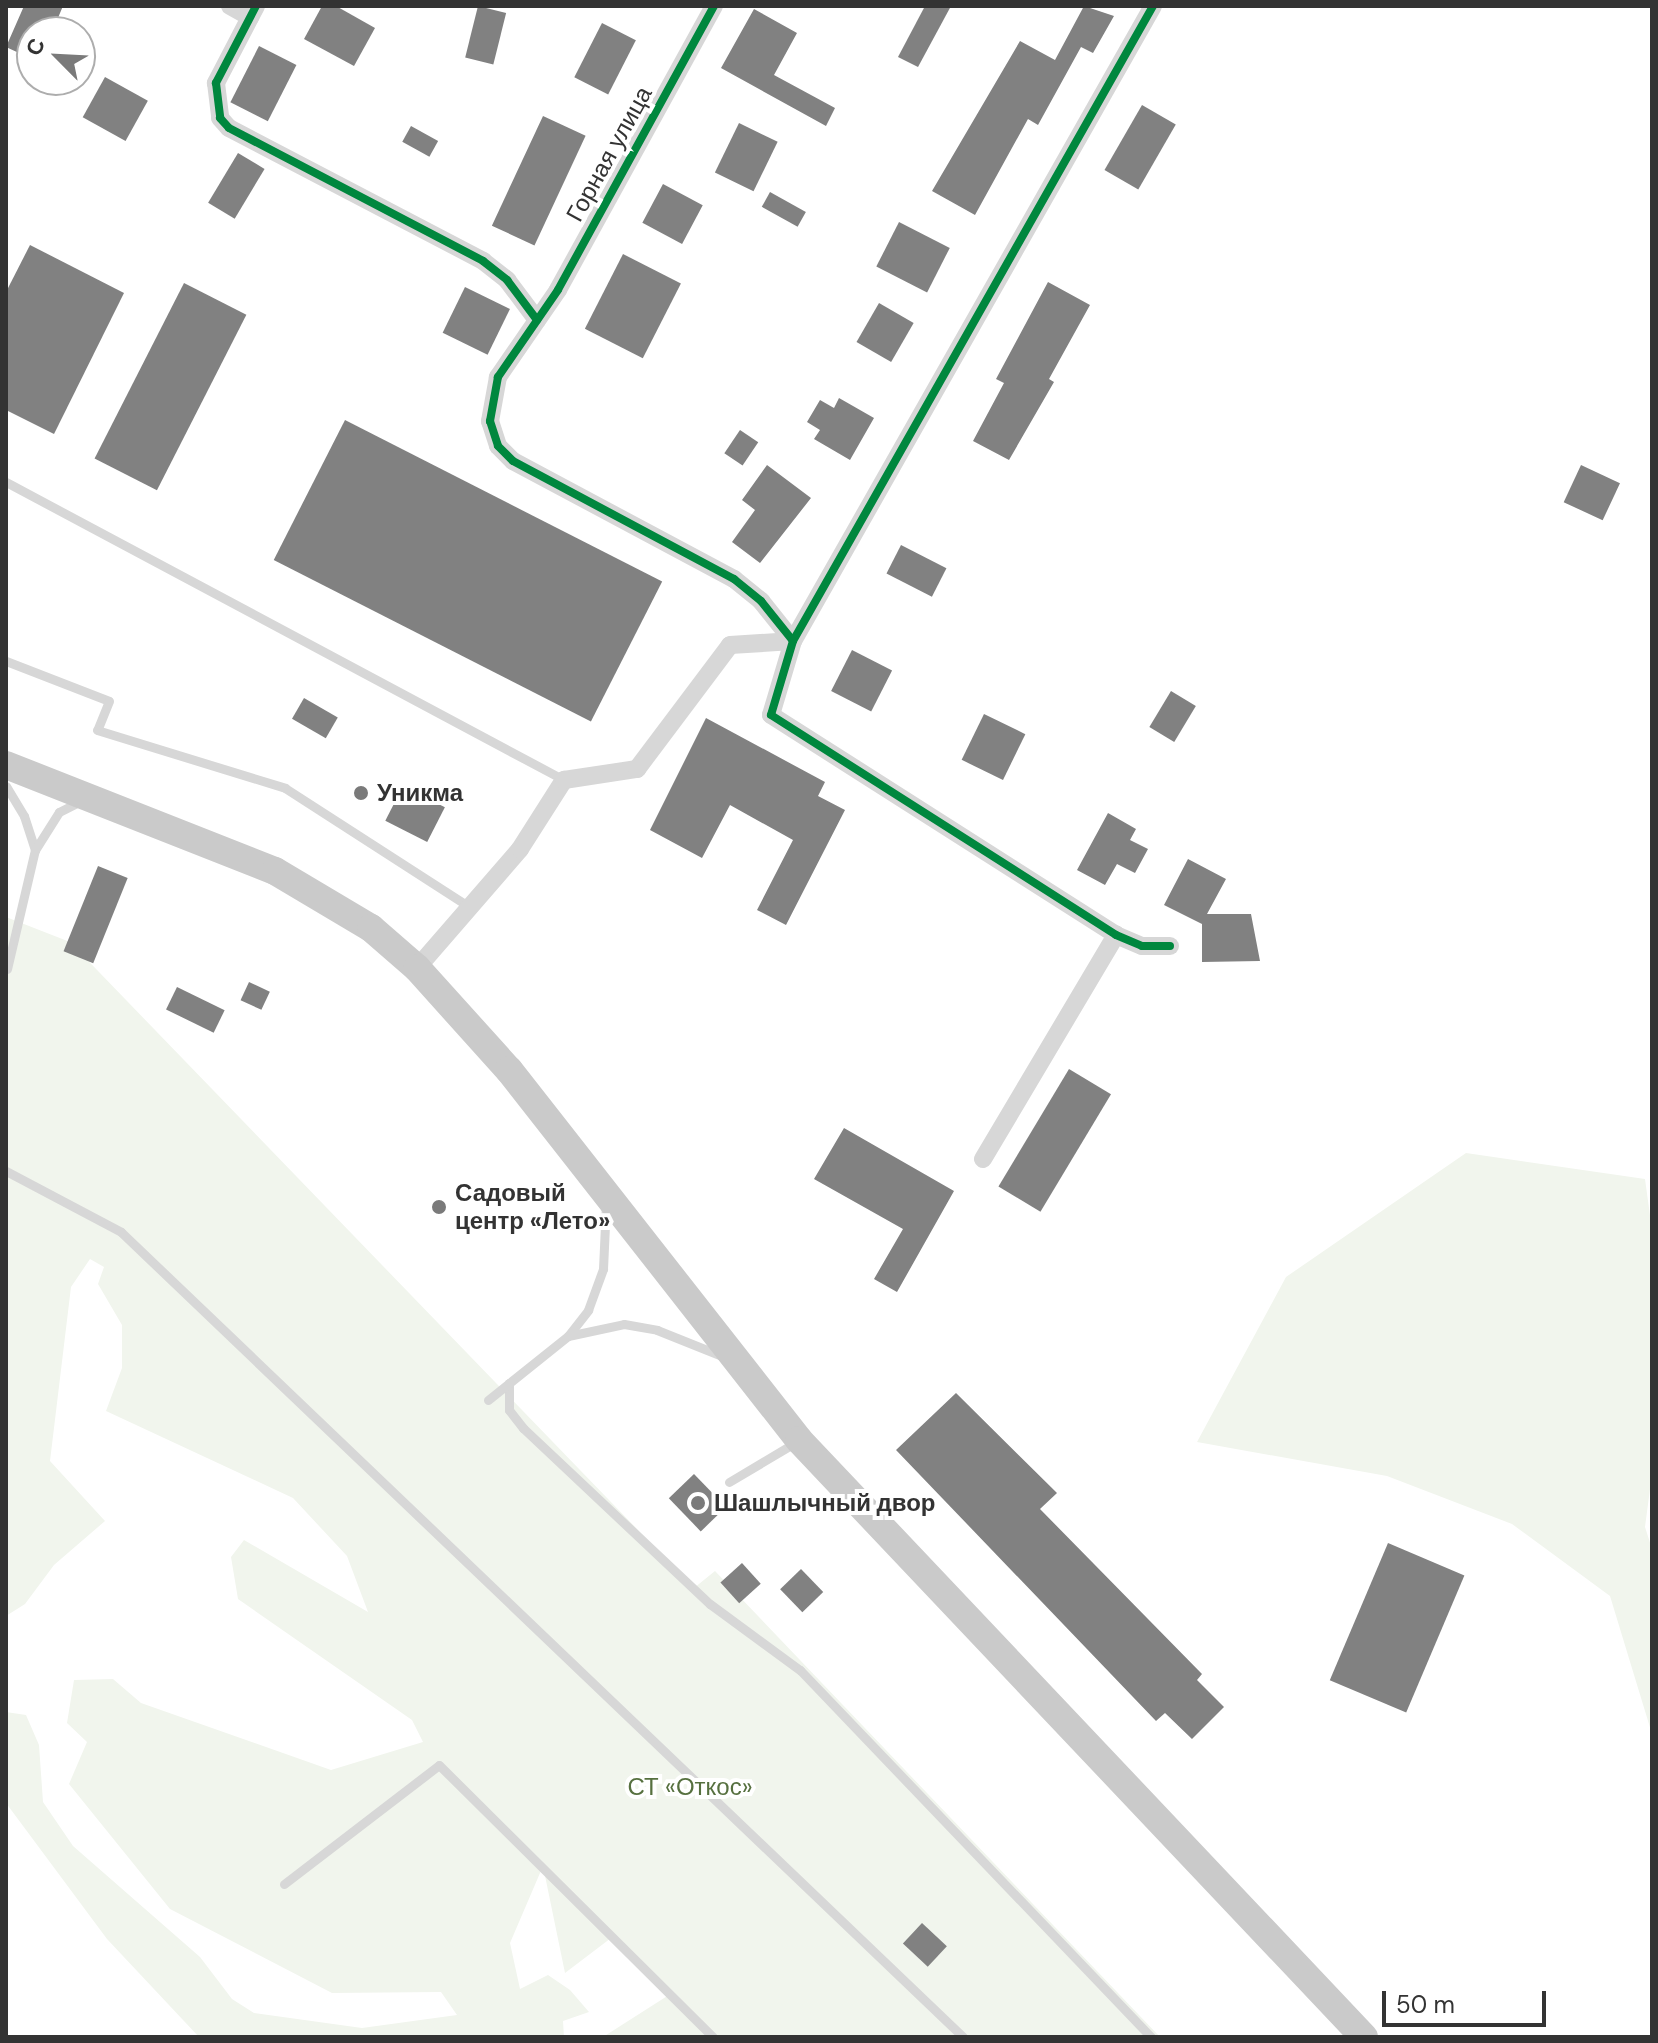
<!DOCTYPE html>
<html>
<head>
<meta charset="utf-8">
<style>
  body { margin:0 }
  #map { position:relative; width:1658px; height:2043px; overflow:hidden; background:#fff; font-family:"DM Sans",sans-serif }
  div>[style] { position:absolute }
  .green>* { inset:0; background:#f1f5ed }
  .building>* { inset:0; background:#818181; transform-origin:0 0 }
  .lane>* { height:9px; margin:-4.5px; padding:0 4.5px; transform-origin:4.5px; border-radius:4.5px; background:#d7d7d7 }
  .street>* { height:18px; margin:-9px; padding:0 9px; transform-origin:9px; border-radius:9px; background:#d7d7d7 }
  .primary>* { height:28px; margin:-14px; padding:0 14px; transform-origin:14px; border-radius:14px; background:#cacaca }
  .cycleway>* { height:8px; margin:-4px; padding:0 4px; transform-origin:4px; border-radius:4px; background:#00873e }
  .dots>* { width:22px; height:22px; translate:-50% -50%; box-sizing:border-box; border:4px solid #fff; border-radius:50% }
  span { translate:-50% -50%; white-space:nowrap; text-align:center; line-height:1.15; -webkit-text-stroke:8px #fff; paint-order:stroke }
  .street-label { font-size:24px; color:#333 }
  .poi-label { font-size:24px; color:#333; font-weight:700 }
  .left { translate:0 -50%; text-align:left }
  .park-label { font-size:24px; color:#56703f }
  .frame { position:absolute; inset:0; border:8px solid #333; pointer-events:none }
  .north { position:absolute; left:16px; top:16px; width:80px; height:80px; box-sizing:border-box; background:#fff; border:2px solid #adadad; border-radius:50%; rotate:294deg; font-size:22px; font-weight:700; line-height:32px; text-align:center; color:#333 }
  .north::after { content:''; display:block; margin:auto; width:28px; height:36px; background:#7a7a7a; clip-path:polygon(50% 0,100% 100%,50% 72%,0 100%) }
  .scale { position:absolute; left:1382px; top:1991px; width:164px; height:36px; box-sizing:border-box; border:4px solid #333; border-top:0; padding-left:10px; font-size:24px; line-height:28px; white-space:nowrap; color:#333; -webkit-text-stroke:6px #fff; paint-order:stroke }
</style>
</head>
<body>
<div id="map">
  <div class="green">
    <div style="clip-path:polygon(6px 917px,70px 942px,694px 1588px,715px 1571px,1160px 2037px,603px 2037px,672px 1993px,615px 1935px,565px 1973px,543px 1866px,510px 1943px,520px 1989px,548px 1975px,570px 1990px,589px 2012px,563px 2021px,564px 2037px,199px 2037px,107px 1939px,6px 1803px,6px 1712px,26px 1715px,39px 1745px,43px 1802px,73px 1846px,200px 1957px,232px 1999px,254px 2013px,362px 2028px,457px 2015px,441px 1992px,332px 1993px,170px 1909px,69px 1784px,87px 1742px,67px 1723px,74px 1680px,113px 1679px,141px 1703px,331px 1770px,423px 1742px,412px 1720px,238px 1599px,231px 1557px,244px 1540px,368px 1612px,347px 1556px,293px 1498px,106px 1411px,122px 1368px,122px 1325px,98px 1284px,104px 1267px,90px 1259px,71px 1287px,50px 1461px,105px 1521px,54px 1565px,25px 1604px,6px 1616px)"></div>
    <div style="clip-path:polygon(1466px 1153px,1645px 1179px,1652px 1230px,1652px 1474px,1645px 1527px,1652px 1549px,1652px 1734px,1610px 1596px,1512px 1524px,1387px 1476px,1197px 1442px,1286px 1277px)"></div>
  </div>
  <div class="building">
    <div style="clip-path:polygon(24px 6px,63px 6px,52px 32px,32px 32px,32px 59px,6px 47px)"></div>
    <div style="clip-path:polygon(322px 6px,336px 6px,375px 28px,354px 66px,304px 39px)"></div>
    <div style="left:478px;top:6px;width:29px;height:53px;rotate:14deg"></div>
    <div style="clip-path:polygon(925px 6px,951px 6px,918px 67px,898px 57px)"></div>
    <div style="clip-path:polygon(1084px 6px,1114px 16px,1093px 53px,1081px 47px,1038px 125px,1028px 119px,975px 215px,932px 191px,1020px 41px,1055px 60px)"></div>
    <div style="clip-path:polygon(754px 9px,797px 33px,774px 75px,835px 108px,826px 126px,721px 68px)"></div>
    <div style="left:602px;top:23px;width:38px;height:61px;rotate:27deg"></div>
    <div style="left:259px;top:46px;width:42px;height:63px;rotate:27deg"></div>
    <div style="left:105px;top:77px;width:49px;height:46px;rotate:29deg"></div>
    <div style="left:1142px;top:105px;width:39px;height:75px;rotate:30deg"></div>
    <div style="left:543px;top:116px;width:47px;height:121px;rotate:25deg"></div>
    <div style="left:739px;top:123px;width:43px;height:55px;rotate:26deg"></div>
    <div style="left:411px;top:126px;width:31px;height:18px;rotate:29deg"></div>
    <div style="left:238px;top:153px;width:31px;height:58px;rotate:31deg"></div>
    <div style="left:663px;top:184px;width:45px;height:44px;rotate:28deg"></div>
    <div style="left:770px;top:192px;width:41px;height:17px;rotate:29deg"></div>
    <div style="left:899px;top:222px;width:57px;height:50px;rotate:27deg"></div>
    <div style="clip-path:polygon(30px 245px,124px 293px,54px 434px,6px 410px,6px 292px)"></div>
    <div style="left:623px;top:254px;width:65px;height:84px;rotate:27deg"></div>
    <div style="clip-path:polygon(1048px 282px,1090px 305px,1049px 379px,1054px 382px,1009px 460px,973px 441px,1004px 383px,996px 379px)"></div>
    <div style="left:184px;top:283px;width:70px;height:197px;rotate:27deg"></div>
    <div style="left:465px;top:287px;width:50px;height:51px;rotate:26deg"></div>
    <div style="left:879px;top:303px;width:40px;height:45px;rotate:30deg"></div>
    <div style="clip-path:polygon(839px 398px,874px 418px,850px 460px,814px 439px,820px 430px,807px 422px,820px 400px,834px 408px)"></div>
    <div style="left:345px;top:420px;width:356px;height:157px;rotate:27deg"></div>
    <div style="left:740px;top:430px;width:22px;height:28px;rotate:34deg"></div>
    <div style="clip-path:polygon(767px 465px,811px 498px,760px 563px,732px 542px,755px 510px,742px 500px)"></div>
    <div style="left:1581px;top:465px;width:43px;height:41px;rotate:25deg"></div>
    <div style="left:901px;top:545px;width:51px;height:32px;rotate:27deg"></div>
    <div style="left:852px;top:650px;width:45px;height:46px;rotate:27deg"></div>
    <div style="left:1171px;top:691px;width:29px;height:42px;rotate:31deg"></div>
    <div style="left:304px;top:698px;width:39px;height:24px;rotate:30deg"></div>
    <div style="left:984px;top:714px;width:46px;height:51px;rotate:26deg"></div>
    <div style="clip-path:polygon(706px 718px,825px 782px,818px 796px,845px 810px,786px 925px,757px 910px,793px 840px,730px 805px,702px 858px,650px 830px)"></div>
    <div style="left:403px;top:786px;width:47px;height:39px;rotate:27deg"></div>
    <div style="clip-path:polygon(1108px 813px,1136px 829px,1130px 840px,1148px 849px,1135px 873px,1117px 864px,1105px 885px,1077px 870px)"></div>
    <div style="clip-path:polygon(1188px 859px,1226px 879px,1207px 914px,1251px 914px,1260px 961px,1202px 962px,1202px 924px,1164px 905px)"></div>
    <div style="left:98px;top:866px;width:32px;height:92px;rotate:22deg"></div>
    <div style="left:249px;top:982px;width:23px;height:20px;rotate:25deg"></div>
    <div style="left:177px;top:987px;width:53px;height:25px;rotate:26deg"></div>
    <div style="left:1069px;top:1069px;width:49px;height:137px;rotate:31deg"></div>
    <div style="clip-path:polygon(844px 1128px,954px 1191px,897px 1292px,874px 1279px,903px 1229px,814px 1179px)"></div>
    <div style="clip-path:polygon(956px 1393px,1057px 1493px,1040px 1509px,1202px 1674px,1197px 1680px,1224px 1707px,1192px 1739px,1165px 1713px,1156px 1721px,896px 1450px)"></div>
    <div style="left:694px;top:1474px;width:46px;height:35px;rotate:46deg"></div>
    <div style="left:1388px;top:1543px;width:83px;height:149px;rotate:23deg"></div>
    <div style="left:742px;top:1563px;width:28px;height:29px;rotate:48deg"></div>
    <div style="left:801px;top:1569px;width:32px;height:29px;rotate:46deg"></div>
    <div style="left:922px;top:1923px;width:34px;height:28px;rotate:43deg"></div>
  </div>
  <div class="lane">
    <div style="left:6px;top:482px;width:633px;rotate:28.1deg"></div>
    <div style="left:6px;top:661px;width:110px;rotate:21.2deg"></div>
    <div style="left:109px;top:701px;width:31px;rotate:112deg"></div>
    <div style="left:97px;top:730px;width:197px;rotate:17.1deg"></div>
    <div style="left:285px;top:788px;width:220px;rotate:32.8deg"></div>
    <div style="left:6px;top:786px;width:35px;rotate:59deg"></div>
    <div style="left:24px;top:816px;width:36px;rotate:72deg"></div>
    <div style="left:7px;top:969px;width:122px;rotate:-76.8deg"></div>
    <div style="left:35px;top:850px;width:45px;rotate:-57.7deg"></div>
    <div style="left:59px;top:812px;width:25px;rotate:-27deg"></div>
    <div style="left:6px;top:1171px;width:130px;rotate:27.9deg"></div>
    <div style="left:121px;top:1232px;width:1165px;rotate:43.71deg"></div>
    <div style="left:568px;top:1336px;width:57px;rotate:-12.1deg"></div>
    <div style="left:624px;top:1324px;width:34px;rotate:10deg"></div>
    <div style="left:657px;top:1330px;width:70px;rotate:21.8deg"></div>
    <div style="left:509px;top:1383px;width:27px;rotate:90deg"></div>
    <div style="left:509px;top:1410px;width:23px;rotate:52deg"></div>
    <div style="left:523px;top:1428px;width:257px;rotate:43.3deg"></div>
    <div style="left:710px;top:1604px;width:112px;rotate:36.3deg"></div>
    <div style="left:800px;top:1670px;width:508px;rotate:46.28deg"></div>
    <div style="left:488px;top:1400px;width:102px;rotate:-38.7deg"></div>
    <div style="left:568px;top:1336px;width:33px;rotate:-52deg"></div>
    <div style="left:588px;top:1310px;width:44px;rotate:-69.9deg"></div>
    <div style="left:603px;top:1269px;width:66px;rotate:-87.4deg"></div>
    <div style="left:729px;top:1482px;width:78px;rotate:-30.8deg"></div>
    <div style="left:284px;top:1884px;width:195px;rotate:-37.5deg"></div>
    <div style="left:439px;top:1765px;width:386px;rotate:44.8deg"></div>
  </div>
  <div class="street">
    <div style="left:230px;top:6px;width:23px;rotate:29deg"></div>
    <div style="left:256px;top:6px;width:87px;rotate:117.5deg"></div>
    <div style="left:216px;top:83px;width:35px;rotate:83deg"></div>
    <div style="left:220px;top:118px;width:13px;rotate:48deg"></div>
    <div style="left:229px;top:128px;width:287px;rotate:27.6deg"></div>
    <div style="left:483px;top:261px;width:31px;rotate:38deg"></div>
    <div style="left:507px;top:280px;width:50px;rotate:53.1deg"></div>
    <div style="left:714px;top:6px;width:324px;rotate:118.8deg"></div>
    <div style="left:558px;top:290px;width:106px;rotate:124.6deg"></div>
    <div style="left:498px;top:377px;width:45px;rotate:100.3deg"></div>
    <div style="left:490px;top:421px;width:26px;rotate:72deg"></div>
    <div style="left:498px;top:446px;width:21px;rotate:45deg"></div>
    <div style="left:513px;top:461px;width:251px;rotate:28.1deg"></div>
    <div style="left:734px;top:579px;width:35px;rotate:39deg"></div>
    <div style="left:761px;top:601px;width:51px;rotate:51.3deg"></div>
    <div style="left:1153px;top:6px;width:730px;rotate:119.55deg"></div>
    <div style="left:793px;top:641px;width:77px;rotate:106.6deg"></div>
    <div style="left:771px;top:715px;width:409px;rotate:32.5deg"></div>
    <div style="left:1116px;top:935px;width:28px;rotate:23deg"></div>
    <div style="left:1142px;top:946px;width:28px"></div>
    <div style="left:417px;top:968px;width:157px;rotate:-49.1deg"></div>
    <div style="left:520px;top:849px;width:82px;rotate:-57.5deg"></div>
    <div style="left:564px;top:780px;width:74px;rotate:-8.6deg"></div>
    <div style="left:637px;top:769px;width:155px;rotate:-53.1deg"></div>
    <div style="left:730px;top:645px;width:63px;rotate:-3.6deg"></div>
    <div style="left:983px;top:1159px;width:261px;rotate:-59.3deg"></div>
  </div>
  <div class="primary">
    <div style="left:6px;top:765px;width:289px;rotate:21.5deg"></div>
    <div style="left:275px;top:871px;width:112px;rotate:30.7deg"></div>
    <div style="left:371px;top:928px;width:61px;rotate:41deg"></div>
    <div style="left:417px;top:968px;width:137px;rotate:48deg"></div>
    <div style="left:509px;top:1070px;width:470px;rotate:51.9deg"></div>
    <div style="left:799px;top:1440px;width:822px;rotate:46.58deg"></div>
  </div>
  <div class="cycleway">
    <div style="left:256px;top:6px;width:87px;rotate:117.5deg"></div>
    <div style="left:216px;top:83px;width:35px;rotate:83deg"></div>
    <div style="left:220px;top:118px;width:13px;rotate:48deg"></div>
    <div style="left:229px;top:128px;width:287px;rotate:27.6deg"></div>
    <div style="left:483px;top:261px;width:31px;rotate:38deg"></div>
    <div style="left:507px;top:280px;width:50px;rotate:53.1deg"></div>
    <div style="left:714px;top:6px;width:324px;rotate:118.8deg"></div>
    <div style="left:558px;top:290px;width:106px;rotate:124.6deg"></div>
    <div style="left:498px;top:377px;width:45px;rotate:100.3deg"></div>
    <div style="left:490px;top:421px;width:26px;rotate:72deg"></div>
    <div style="left:498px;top:446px;width:21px;rotate:45deg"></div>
    <div style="left:513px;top:461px;width:251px;rotate:28.1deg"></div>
    <div style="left:734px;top:579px;width:35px;rotate:39deg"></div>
    <div style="left:761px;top:601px;width:51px;rotate:51.3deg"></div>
    <div style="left:1153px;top:6px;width:730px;rotate:119.55deg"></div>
    <div style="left:793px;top:641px;width:77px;rotate:106.6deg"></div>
    <div style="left:771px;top:715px;width:409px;rotate:32.5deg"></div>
    <div style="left:1116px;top:935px;width:28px;rotate:23deg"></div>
    <div style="left:1142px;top:946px;width:28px"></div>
  </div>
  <div class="dots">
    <div style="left:361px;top:793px;background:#7a7a7a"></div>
    <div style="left:439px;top:1207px;background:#7a7a7a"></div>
    <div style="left:698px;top:1503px;background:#7a7a7a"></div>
  </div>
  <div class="street-label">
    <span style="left:609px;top:154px;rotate:-61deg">Горная улица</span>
  </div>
  <div class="poi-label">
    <span class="left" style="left:377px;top:793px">Уникма</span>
    <span class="left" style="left:455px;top:1207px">Садовый<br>центр «Лето»</span>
    <span class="left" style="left:714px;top:1503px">Шашлычный двор</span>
  </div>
  <div class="park-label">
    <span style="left:690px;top:1787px">СТ «Откос»</span>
  </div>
  <div class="frame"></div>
  <div class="north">С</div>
  <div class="scale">50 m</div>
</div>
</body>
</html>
